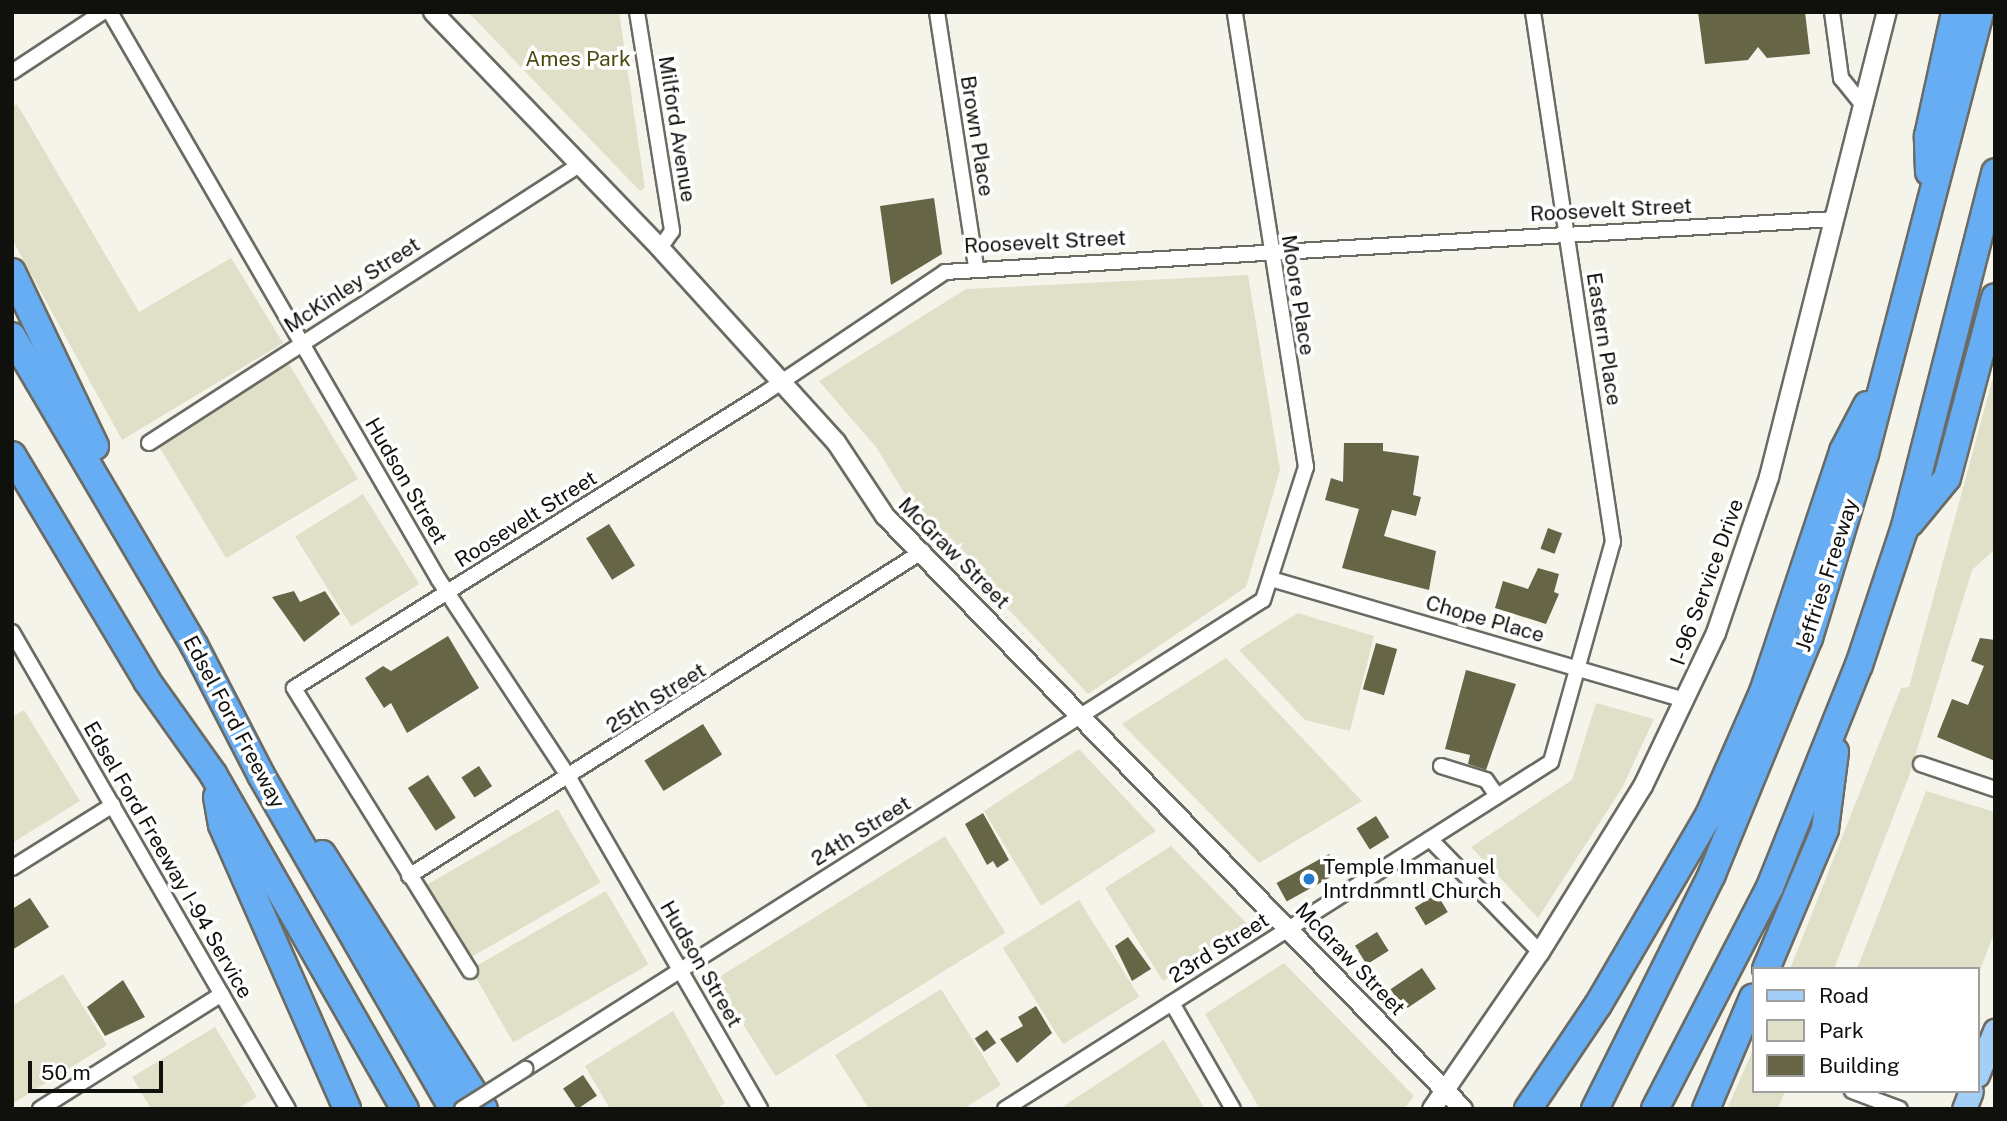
<!DOCTYPE html>
<html>
<head>
<meta charset="utf-8">
<style>
  body { margin:0 }
  #map { position:relative; width:2007px; height:1121px; overflow:hidden; background:#f4f4eb; font-family:"Public Sans",sans-serif }
  div>[style] { position:absolute }
  .green>* { inset:0; background:#e0e0c9; transform-origin:0 0 }
  .building>* { inset:0; background:#666546; transform-origin:0 0 }
  .roads { filter:drop-shadow(2px 0 #6b6b63) drop-shadow(-2px 0 #6b6b63) drop-shadow(0 2px #6b6b63) drop-shadow(0 -2px #6b6b63) }
  .minor>* { height:14px; margin:-7px; padding:0 7px; transform-origin:7px; border-radius:7px; background:#fff }
  .tertiary>* { height:18px; margin:-9px; padding:0 9px; transform-origin:9px; border-radius:9px; background:#fff }
  .primary>* { height:23px; margin:-11.5px; padding:0 11.5px; transform-origin:11.5px; border-radius:11.5px; background:#a3cef8 }
  .motorway>* { height:26px; margin:-13px; padding:0 13px; transform-origin:13px; border-radius:13px; background:#66adf4 }
  .bridges { filter:drop-shadow(2px 0 #6b6b63) drop-shadow(-2px 0 #6b6b63) drop-shadow(0 2px #6b6b63) drop-shadow(0 -2px #6b6b63) }
  .minor-bridge>* { height:14px; margin:-7px; padding:0 7px; transform-origin:7px; border-radius:7px; background:#fff }
  .dots>* { width:19px; height:19px; translate:-50% -50%; box-sizing:border-box; border:4px solid #fff; border-radius:50% }
  span { translate:-50% -50%; white-space:nowrap; text-align:center; line-height:1.15; -webkit-text-stroke:7px #fff; paint-order:stroke }
  .park-label { font-size:21px; color:#4c490f }
  .street-label { font-size:21px; color:#10100d }
  .poi-label { font-size:21px; color:#10100d }
  .left { translate:0 -50%; text-align:left }
  .frame { position:absolute; inset:0; border:14px solid #10100d; pointer-events:none }
  .legend { position:absolute; left:1752px; top:967px; width:228px; height:126px; box-sizing:border-box; background:#fff; border:2px solid #9f9f9e; margin:0; padding:9px 12px; list-style:none; font-size:21px; color:#10100d }
  .legend li { display:flex; align-items:center; gap:14px; height:35px }
  .legend b { width:35px; border:2px solid #9f9f9e }
  .scale { position:absolute; left:28px; top:1061px; width:135px; height:32px; box-sizing:border-box; border:4px solid #10100d; border-top:0; padding-left:9px; font-size:21px; line-height:24px; white-space:nowrap; color:#10100d; -webkit-text-stroke:5px #fff; paint-order:stroke }
</style>
</head>
<body>
<div id="map">
  <div class="green">
    <div style="clip-path:polygon(468px 12px,619px 12px,645px 188px,640px 191px)"></div>
    <div style="clip-path:polygon(17px 104px,139px 312px,231px 258px,283px 343px,122px 440px,12px 239px,12px 107px)"></div>
    <div style="clip-path:polygon(1248px 275px,1280px 470px,1246px 587px,1088px 694px,915px 510px,876px 447px,819px 381px,966px 289px)"></div>
    <div style="left:289px;top:364px;width:134px;height:154px;rotate:59deg"></div>
    <div style="clip-path:polygon(1995px 370px,1995px 549px,1972px 570px,1909px 776px,1834px 969px,1790px 969px,1901px 688px,1909px 687px)"></div>
    <div style="left:363px;top:494px;width:106px;height:80px;rotate:58deg"></div>
    <div style="clip-path:polygon(1298px 613px,1374px 636px,1350px 731px,1305px 720px,1239px 650px)"></div>
    <div style="clip-path:polygon(1226px 658px,1362px 801px,1259px 863px,1122px 724px)"></div>
    <div style="clip-path:polygon(1596px 703px,1654px 719px,1622px 788px,1538px 918px,1471px 847px,1572px 780px)"></div>
    <div style="clip-path:polygon(24px 710px,80px 801px,12px 843px,12px 717px)"></div>
    <div style="clip-path:polygon(1079px 749px,1156px 831px,1041px 906px,984px 811px)"></div>
    <div style="clip-path:polygon(1926px 791px,1995px 812px,1995px 931px,1977px 978px,1977px 969px,1857px 969px)"></div>
    <div style="left:558px;top:809px;width:85px;height:155px;rotate:60deg"></div>
    <div style="left:945px;top:836px;width:114px;height:271px;rotate:58deg"></div>
    <div style="clip-path:polygon(1171px 846px,1250px 927px,1163px 981px,1105px 888px)"></div>
    <div style="left:606px;top:891px;width:85px;height:156px;rotate:60deg"></div>
    <div style="left:1079px;top:900px;width:114px;height:90px;rotate:58deg"></div>
    <div style="clip-path:polygon(1284px 963px,1414px 1096px,1404px 1109px,1260px 1109px,1205px 1014px)"></div>
    <div style="clip-path:polygon(63px 974px,107px 1045px,12px 1104px,12px 1006px)"></div>
    <div style="clip-path:polygon(941px 989px,1001px 1085px,963px 1109px,869px 1109px,835px 1055px)"></div>
    <div style="clip-path:polygon(673px 1011px,725px 1103px,716px 1109px,610px 1109px,585px 1066px)"></div>
    <div style="clip-path:polygon(215px 1027px,257px 1097px,237px 1109px,151px 1109px,132px 1077px)"></div>
    <div style="clip-path:polygon(1164px 1040px,1205px 1109px,1059px 1109px)"></div>
    <div style="clip-path:polygon(1753px 1050px,1753px 1091px,1785px 1091px,1778px 1109px,1727px 1109px)"></div>
  </div>
  <div class="building">
    <div style="clip-path:polygon(1698px 12px,1805px 12px,1810px 54px,1767px 58px,1758px 47px,1748px 60px,1705px 64px)"></div>
    <div style="clip-path:polygon(934px 198px,942px 254px,891px 285px,880px 206px)"></div>
    <div style="clip-path:polygon(1344px 443px,1383px 443px,1383px 451px,1419px 456px,1413px 495px,1421px 497px,1416px 516px,1392px 510px,1384px 536px,1436px 551px,1429px 590px,1342px 568px,1359px 509px,1325px 500px,1331px 478px,1343px 482px)"></div>
    <div style="left:609px;top:524px;width:49px;height:27px;rotate:58deg"></div>
    <div style="left:1548px;top:528px;width:15px;height:22px;rotate:20deg"></div>
    <div style="clip-path:polygon(1538px 568px,1559px 574px,1554px 592px,1559px 594px,1546px 624px,1495px 608px,1503px 581px,1528px 589px)"></div>
    <div style="clip-path:polygon(294px 591px,300px 602px,325px 591px,340px 614px,304px 642px,272px 597px)"></div>
    <div style="clip-path:polygon(448px 636px,479px 688px,407px 733px,391px 703px,384px 708px,365px 678px,383px 666px,391px 671px)"></div>
    <div style="clip-path:polygon(1980px 638px,1995px 640px,1995px 761px,1937px 737px,1952px 699px,1968px 705px,1984px 666px,1971px 661px)"></div>
    <div style="left:1376px;top:643px;width:22px;height:48px;rotate:16deg"></div>
    <div style="clip-path:polygon(1466px 670px,1516px 684px,1486px 770px,1468px 764px,1470px 755px,1445px 749px)"></div>
    <div style="left:703px;top:724px;width:36px;height:69px;rotate:58deg"></div>
    <div style="left:479px;top:766px;width:24px;height:21px;rotate:57deg"></div>
    <div style="left:428px;top:775px;width:51px;height:24px;rotate:57deg"></div>
    <div style="clip-path:polygon(983px 813px,1009px 860px,997px 868px,993px 861px,987px 865px,965px 824px)"></div>
    <div style="left:1376px;top:816px;width:25px;height:23px;rotate:58deg"></div>
    <div style="left:1329px;top:854px;width:21px;height:60px;rotate:61deg"></div>
    <div style="left:1437px;top:894px;width:21px;height:26px;rotate:59deg"></div>
    <div style="clip-path:polygon(30px 898px,49px 927px,12px 950px,12px 909px)"></div>
    <div style="left:1377px;top:932px;width:22px;height:26px;rotate:58deg"></div>
    <div style="clip-path:polygon(1128px 937px,1151px 969px,1132px 981px,1115px 946px)"></div>
    <div style="left:1422px;top:968px;width:25px;height:38px;rotate:56deg"></div>
    <div style="clip-path:polygon(123px 980px,145px 1017px,105px 1036px,87px 1007px)"></div>
    <div style="clip-path:polygon(1036px 1006px,1052px 1033px,1017px 1063px,1000px 1039px,1023px 1026px,1018px 1017px)"></div>
    <div style="left:987px;top:1030px;width:16px;height:15px;rotate:55deg"></div>
    <div style="left:583px;top:1075px;width:25px;height:24px;rotate:56deg"></div>
  </div>
  <div class="roads">
    <div class="minor">
      <div style="left:110px;top:12px;width:656px;rotate:59.92deg"></div>
      <div style="left:439px;top:580px;width:235px;rotate:56.6deg"></div>
      <div style="left:568px;top:776px;width:384px;rotate:60deg"></div>
      <div style="left:637px;top:12px;width:222px;rotate:80.9deg"></div>
      <div style="left:672px;top:231px;width:21px;rotate:125deg"></div>
      <div style="left:937px;top:12px;width:258px;rotate:81.3deg"></div>
      <div style="left:1832px;top:12px;width:67px;rotate:82.2deg"></div>
      <div style="left:1841px;top:78px;width:36px;rotate:51deg"></div>
      <div style="left:12px;top:72px;width:109px;rotate:-33.4deg"></div>
      <div style="left:149px;top:443px;width:512px;rotate:-32.88deg"></div>
      <div style="left:1271px;top:579px;width:432px;rotate:16.3deg"></div>
      <div style="left:12px;top:632px;width:551px;rotate:59.95deg"></div>
      <div style="left:1921px;top:764px;width:78px;rotate:18.7deg"></div>
      <div style="left:1441px;top:766px;width:47px;rotate:17.3deg"></div>
      <div style="left:1486px;top:780px;width:19px;rotate:55deg"></div>
      <div style="left:1430px;top:839px;width:158px;rotate:45.8deg"></div>
      <div style="left:12px;top:868px;width:119px;rotate:-32deg"></div>
      <div style="left:409px;top:876px;width:608px;rotate:-32.3deg"></div>
      <div style="left:470px;top:971px;width:333px;rotate:-121.9deg"></div>
      <div style="left:294px;top:688px;width:552px;rotate:-32.05deg"></div>
      <div style="left:762px;top:395px;width:220px;rotate:-33.9deg"></div>
      <div style="left:945px;top:272px;width:892px;rotate:-3.41deg"></div>
      <div style="left:1172px;top:1003px;width:122px;rotate:60.1deg"></div>
      <div style="left:525px;top:1069px;width:874px;rotate:-32.44deg"></div>
      <div style="left:1263px;top:600px;width:140px;rotate:-72.1deg"></div>
      <div style="left:1306px;top:467px;width:461px;rotate:-98.9deg"></div>
      <div style="left:1852px;top:1091px;width:51px;rotate:20.6deg"></div>
      <div style="left:40px;top:1109px;width:215px;rotate:-32.3deg"></div>
      <div style="left:1005px;top:1109px;width:647px;rotate:-32.44deg"></div>
      <div style="left:1551px;top:762px;width:229px;rotate:-74.3deg"></div>
      <div style="left:1613px;top:542px;width:536px;rotate:-98.58deg"></div>
    </div>
    <div class="tertiary">
      <div style="left:433px;top:12px;width:327px;rotate:46.1deg"></div>
      <div style="left:660px;top:248px;width:262px;rotate:47.8deg"></div>
      <div style="left:836px;top:442px;width:89px;rotate:56.5deg"></div>
      <div style="left:885px;top:516px;width:828px;rotate:45.73deg"></div>
      <div style="left:1432px;top:1109px;width:191px;rotate:-55.5deg"></div>
      <div style="left:1540px;top:952px;width:195px;rotate:-58.2deg"></div>
      <div style="left:1643px;top:786px;width:170px;rotate:-64.5deg"></div>
      <div style="left:1716px;top:633px;width:165px;rotate:-71.2deg"></div>
      <div style="left:1769px;top:477px;width:480px;rotate:-75.8deg"></div>
    </div>
    <div class="primary">
      <div style="left:1977px;top:1075px;width:48px;rotate:-67.8deg"></div>
      <div style="left:1964px;top:1109px;width:19px;rotate:-69deg"></div>
    </div>
    <div class="motorway">
      <div style="left:1929px;top:172px;width:36px;rotate:-92deg"></div>
      <div style="left:1928px;top:136px;width:127px;rotate:-77.7deg"></div>
      <div style="left:12px;top:272px;width:193px;rotate:64.5deg"></div>
      <div style="left:12px;top:336px;width:359px;rotate:59.5deg"></div>
      <div style="left:194px;top:645px;width:146px;rotate:62.7deg"></div>
      <div style="left:261px;top:775px;width:385px;rotate:60.1deg"></div>
      <div style="left:12px;top:455px;width:263px;rotate:59.1deg"></div>
      <div style="left:147px;top:681px;width:114px;rotate:54.6deg"></div>
      <div style="left:213px;top:774px;width:386px;rotate:60.2deg"></div>
      <div style="left:1910px;top:523px;width:58px;rotate:-50.6deg"></div>
      <div style="left:1947px;top:478px;width:187px;rotate:-75.1deg"></div>
      <div style="left:217px;top:797px;width:28px;rotate:80deg"></div>
      <div style="left:222px;top:825px;width:310px;rotate:66.2deg"></div>
      <div style="left:322px;top:854px;width:302px;rotate:57.6deg"></div>
      <div style="left:1766px;top:969px;width:152px;rotate:-67.1deg"></div>
      <div style="left:1825px;top:829px;width:78px;rotate:-82.6deg"></div>
      <div style="left:1528px;top:1109px;width:125px;rotate:-56.1deg"></div>
      <div style="left:1598px;top:1005px;width:220px;rotate:-59.7deg"></div>
      <div style="left:1709px;top:815px;width:134px;rotate:-66.3deg"></div>
      <div style="left:1763px;top:692px;width:254px;rotate:-71.6deg"></div>
      <div style="left:1843px;top:451px;width:52px;rotate:-62.4deg"></div>
      <div style="left:1595px;top:1109px;width:263px;rotate:-63.5deg"></div>
      <div style="left:1712px;top:874px;width:255px;rotate:-67.7deg"></div>
      <div style="left:1809px;top:638px;width:192px;rotate:-73.1deg"></div>
      <div style="left:1865px;top:454px;width:457px;rotate:-75.4deg"></div>
      <div style="left:1655px;top:1109px;width:250px;rotate:-62.6deg"></div>
      <div style="left:1770px;top:887px;width:239px;rotate:-68.2deg"></div>
      <div style="left:1859px;top:665px;width:142px;rotate:-71.6deg"></div>
      <div style="left:1904px;top:530px;width:369px;rotate:-75.7deg"></div>
      <div style="left:1706px;top:1109px;width:121px;rotate:-67.1deg"></div>
    </div>
  </div>
  <div class="bridges">
    <div class="minor-bridge">
      <div style="left:462px;top:1109px;width:75px;rotate:-32.4deg"></div>
    </div>
  </div>
  <div class="dots">
    <div style="left:1309px;top:879px;background:#247cca"></div>
  </div>
  <div class="park-label">
    <span style="left:578px;top:59px">Ames Park</span>
  </div>
  <div class="street-label">
    <span style="left:677px;top:129px;rotate:81deg">Milford Avenue</span>
    <span style="left:977px;top:136px;rotate:81deg">Brown Place</span>
    <span style="left:1611px;top:210px;rotate:-3deg">Roosevelt Street</span>
    <span style="left:1045px;top:242px;rotate:-3deg">Roosevelt Street</span>
    <span style="left:352px;top:285px;rotate:-33deg">McKinley Street</span>
    <span style="left:1298px;top:295px;rotate:81deg">Moore Place</span>
    <span style="left:1604px;top:339px;rotate:81deg">Eastern Place</span>
    <span style="left:406px;top:481px;rotate:60deg">Hudson Street</span>
    <span style="left:526px;top:519px;rotate:-32deg">Roosevelt Street</span>
    <span style="left:954px;top:553px;rotate:45deg">McGraw Street</span>
    <span style="left:1827px;top:575px;rotate:-72deg">Jeffries Freeway</span>
    <span style="left:1707px;top:582px;rotate:-70deg">I- 96 Service Drive</span>
    <span style="left:1485px;top:619px;rotate:16deg">Chope Place</span>
    <span style="left:656px;top:698px;rotate:-32deg">25th Street</span>
    <span style="left:234px;top:722px;rotate:62deg">Edsel Ford Freeway</span>
    <span style="left:861px;top:831px;rotate:-32deg">24th Street</span>
    <span style="left:168px;top:860px;rotate:60deg">Edsel Ford Freeway I-94 Service</span>
    <span style="left:1219px;top:948px;rotate:-32deg">23rd Street</span>
    <span style="left:1350px;top:959px;rotate:46deg">McGraw Street</span>
    <span style="left:701px;top:964px;rotate:60deg">Hudson Street</span>
  </div>
  <div class="poi-label">
    <span class="left" style="left:1323px;top:879px">Temple Immanuel<br>Intrdnmntl Church</span>
  </div>
  <div class="frame"></div>
  <ul class="legend">
  <li><b style="height:9px;background:#a3cef8"></b>Road</li>
  <li><b style="height:19px;background:#e0e0c9"></b>Park</li>
  <li><b style="height:19px;background:#666546"></b>Building</li>
  </ul>
  <div class="scale">50 m</div>
</div>
</body>
</html>
